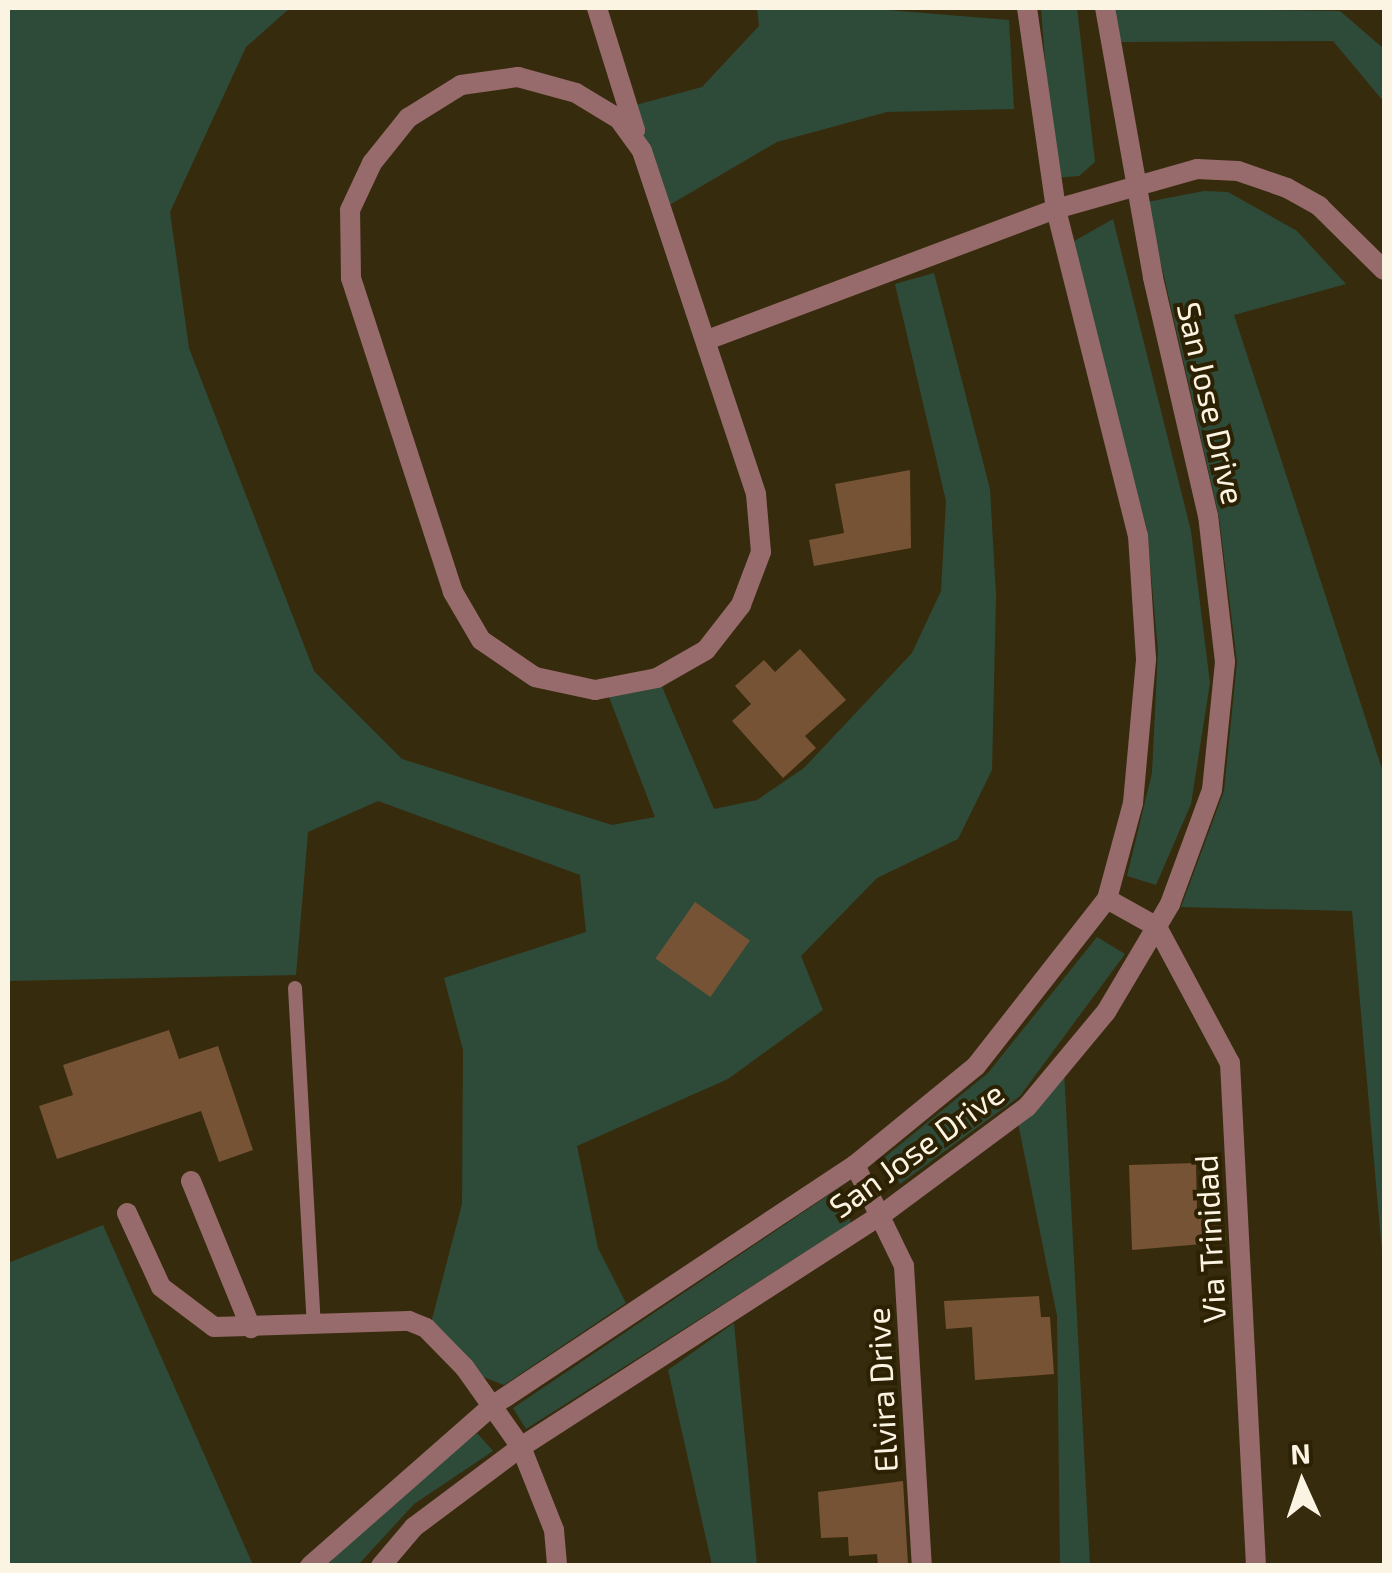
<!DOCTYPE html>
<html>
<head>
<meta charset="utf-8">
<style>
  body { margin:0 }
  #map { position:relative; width:1392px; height:1573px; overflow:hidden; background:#372b0d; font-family:"Exo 2",sans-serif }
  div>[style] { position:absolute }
  .green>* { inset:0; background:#2e4b39 }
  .building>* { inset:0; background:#765334; transform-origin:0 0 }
  .lane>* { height:14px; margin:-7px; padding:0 7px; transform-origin:7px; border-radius:7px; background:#976b6c }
  .street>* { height:20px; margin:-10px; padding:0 10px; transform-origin:10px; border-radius:10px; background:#976b6c }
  span { translate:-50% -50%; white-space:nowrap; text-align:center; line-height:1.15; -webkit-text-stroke:8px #2d2104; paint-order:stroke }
  .street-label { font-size:32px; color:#fcf4e3 }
  .frame { position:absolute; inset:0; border:10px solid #fcf4e3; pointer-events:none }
  .north { position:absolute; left:1252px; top:1433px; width:100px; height:100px; -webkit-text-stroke:8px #2d2104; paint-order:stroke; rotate:357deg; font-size:28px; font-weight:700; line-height:40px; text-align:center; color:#fcf4e3 }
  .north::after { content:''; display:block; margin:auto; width:35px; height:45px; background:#fcf4e3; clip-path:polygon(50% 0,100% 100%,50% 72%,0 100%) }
</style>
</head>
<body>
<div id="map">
  <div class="green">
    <div style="clip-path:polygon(8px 8px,290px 8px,246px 47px,170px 212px,189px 348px,314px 671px,402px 759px,612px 825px,655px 817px,609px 697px,660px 682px,714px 809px,757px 800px,804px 768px,912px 653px,941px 591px,946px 501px,895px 284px,934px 273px,990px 489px,996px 595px,992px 770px,958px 839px,877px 878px,801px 956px,823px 1010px,728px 1079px,577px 1146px,598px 1248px,626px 1303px,504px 1385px,476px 1374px,429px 1331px,462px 1204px,463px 1050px,444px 978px,586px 932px,580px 875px,378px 801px,308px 832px,296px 975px,8px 981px)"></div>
    <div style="clip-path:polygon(757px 8px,863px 8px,1009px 20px,1014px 109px,887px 112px,777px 142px,661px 210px,632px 106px,702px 87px,759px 26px)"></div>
    <div style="clip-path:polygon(1041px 8px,1077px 8px,1095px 162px,1079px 176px,1054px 178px)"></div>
    <div style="clip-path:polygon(1114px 8px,1340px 11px,1384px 49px,1384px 102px,1333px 41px,1120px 42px)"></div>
    <div style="clip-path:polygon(1204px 191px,1228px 192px,1297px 231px,1346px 284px,1234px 315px,1384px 775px,1384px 1275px,1352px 911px,1181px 907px,1224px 791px,1237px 662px,1219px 517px,1147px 202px)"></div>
    <div style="clip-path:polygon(1113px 219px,1191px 531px,1210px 683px,1191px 804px,1156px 885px,1127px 876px,1152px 773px,1158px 651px,1147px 529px,1069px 244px)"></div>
    <div style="clip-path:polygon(1097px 937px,1125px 954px,1020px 1096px,900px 1184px,885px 1157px,988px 1073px)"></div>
    <div style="clip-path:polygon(1064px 1070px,1090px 1565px,1060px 1565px,1057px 1316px,1018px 1123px)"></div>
    <div style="clip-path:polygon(839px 1188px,851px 1223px,526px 1429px,513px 1408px)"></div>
    <div style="clip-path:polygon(103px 1225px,253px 1565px,8px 1565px,8px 1263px)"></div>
    <div style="clip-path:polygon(734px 1323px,757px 1565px,712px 1565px,668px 1370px)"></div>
    <div style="clip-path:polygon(477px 1433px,493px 1451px,414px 1504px,358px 1565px,326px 1566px,404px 1490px)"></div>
  </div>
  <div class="building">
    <div style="clip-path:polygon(910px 470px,911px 548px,814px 566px,809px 540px,844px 533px,835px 484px)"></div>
    <div style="clip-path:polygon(800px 649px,846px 700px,805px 736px,816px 748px,783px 778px,732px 721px,751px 704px,735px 686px,764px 660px,775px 672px)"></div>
    <div style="left:695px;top:902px;width:67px;height:69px;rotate:35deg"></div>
    <div style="clip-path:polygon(169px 1030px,179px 1059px,218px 1046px,253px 1150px,219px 1162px,201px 1111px,57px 1159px,39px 1106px,73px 1095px,63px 1065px)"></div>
    <div style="clip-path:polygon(1196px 1163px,1197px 1211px,1224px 1210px,1226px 1242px,1132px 1250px,1129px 1165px)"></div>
    <div style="clip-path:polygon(1039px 1296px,1041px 1317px,1050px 1317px,1054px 1374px,975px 1380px,972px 1327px,946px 1329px,944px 1301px)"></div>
    <div style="clip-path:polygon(903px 1481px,908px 1564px,878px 1566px,877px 1554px,849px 1556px,848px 1537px,821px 1538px,818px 1492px)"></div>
  </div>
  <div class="lane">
    <div style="left:295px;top:988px;width:338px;rotate:86.8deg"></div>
  </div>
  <div class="street">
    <div style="left:597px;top:8px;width:128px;rotate:72.7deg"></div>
    <div style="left:518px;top:77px;width:60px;rotate:15.4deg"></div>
    <div style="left:576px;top:93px;width:50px;rotate:31.2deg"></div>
    <div style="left:619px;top:119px;width:39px;rotate:54deg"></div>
    <div style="left:642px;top:151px;width:361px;rotate:71.6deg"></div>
    <div style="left:756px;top:494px;width:58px;rotate:85.1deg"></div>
    <div style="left:761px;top:552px;width:57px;rotate:110.7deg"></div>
    <div style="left:741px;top:605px;width:57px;rotate:127.9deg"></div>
    <div style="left:706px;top:650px;width:56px;rotate:150.3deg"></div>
    <div style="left:657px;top:678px;width:63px;rotate:169deg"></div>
    <div style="left:595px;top:690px;width:61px;rotate:-167.8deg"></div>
    <div style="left:535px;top:677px;width:65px;rotate:-145.6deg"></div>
    <div style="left:481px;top:640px;width:56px;rotate:-120.3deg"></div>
    <div style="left:453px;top:592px;width:330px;rotate:-108deg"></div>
    <div style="left:351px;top:278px;width:68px;rotate:-90.8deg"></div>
    <div style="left:350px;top:210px;width:52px;rotate:-64.9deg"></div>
    <div style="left:372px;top:163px;width:58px;rotate:-51.3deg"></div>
    <div style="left:408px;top:118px;width:62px;rotate:-31.9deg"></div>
    <div style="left:461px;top:85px;width:58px;rotate:-8deg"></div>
    <div style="left:707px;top:340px;width:373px;rotate:-20.6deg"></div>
    <div style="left:1056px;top:209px;width:147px;rotate:-15.8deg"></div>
    <div style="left:1197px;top:169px;width:41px;rotate:2.8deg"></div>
    <div style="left:1238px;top:171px;width:52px;rotate:19.1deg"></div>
    <div style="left:1287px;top:188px;width:37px;rotate:29deg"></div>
    <div style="left:1319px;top:206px;width:91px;rotate:44.6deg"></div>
    <div style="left:1107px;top:899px;width:57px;rotate:29.2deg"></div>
    <div style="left:1157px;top:927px;width:154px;rotate:61.8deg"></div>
    <div style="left:1230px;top:1063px;width:504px;rotate:87.04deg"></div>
    <div style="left:855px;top:1165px;width:112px;rotate:64.1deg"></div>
    <div style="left:904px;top:1266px;width:301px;rotate:86.6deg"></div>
    <div style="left:191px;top:1181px;width:159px;rotate:67.8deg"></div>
    <div style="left:127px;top:1213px;width:81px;rotate:65.3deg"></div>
    <div style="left:161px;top:1287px;width:66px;rotate:37deg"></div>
    <div style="left:214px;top:1327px;width:195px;rotate:-1.8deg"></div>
    <div style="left:409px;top:1321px;width:18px;rotate:22deg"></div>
    <div style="left:426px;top:1328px;width:56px;rotate:45.7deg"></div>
    <div style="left:465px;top:1368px;width:97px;rotate:54.7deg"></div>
    <div style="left:521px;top:1447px;width:89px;rotate:68.3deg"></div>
    <div style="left:554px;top:1530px;width:36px;rotate:85deg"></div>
    <div style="left:310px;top:1566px;width:242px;rotate:-41.3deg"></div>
    <div style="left:492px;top:1406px;width:436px;rotate:-33.6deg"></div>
    <div style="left:855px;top:1165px;width:156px;rotate:-39.3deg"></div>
    <div style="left:976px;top:1066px;width:212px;rotate:-51.9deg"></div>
    <div style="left:1107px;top:899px;width:99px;rotate:-74.8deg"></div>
    <div style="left:1133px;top:803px;width:145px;rotate:-84.8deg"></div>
    <div style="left:1146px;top:659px;width:123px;rotate:-93.7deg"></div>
    <div style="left:1138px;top:536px;width:337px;rotate:-104.1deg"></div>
    <div style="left:1056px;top:209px;width:203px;rotate:-98.2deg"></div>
    <div style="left:381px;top:1566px;width:51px;rotate:-49.8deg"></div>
    <div style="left:414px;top:1527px;width:134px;rotate:-36.8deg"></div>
    <div style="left:521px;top:1447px;width:427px;rotate:-32.8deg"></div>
    <div style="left:880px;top:1216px;width:183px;rotate:-36.6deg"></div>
    <div style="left:1027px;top:1107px;width:124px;rotate:-50.3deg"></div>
    <div style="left:1106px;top:1012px;width:126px;rotate:-59.3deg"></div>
    <div style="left:1170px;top:904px;width:121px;rotate:-69.8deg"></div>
    <div style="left:1212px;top:790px;width:129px;rotate:-84.2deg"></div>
    <div style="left:1225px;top:662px;width:147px;rotate:-96.6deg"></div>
    <div style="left:1208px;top:516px;width:245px;rotate:-103deg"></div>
    <div style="left:1153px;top:277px;width:273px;rotate:-100.1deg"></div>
  </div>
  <div class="street-label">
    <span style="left:1212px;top:403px;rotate:77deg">San Jose Drive</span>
    <span style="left:916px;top:1149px;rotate:-36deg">San Jose Drive</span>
    <span style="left:1209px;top:1239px;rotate:-93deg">Via Trinidad</span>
    <span style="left:881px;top:1390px;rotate:-93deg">Elvira Drive</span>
  </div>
  <div class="frame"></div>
  <div class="north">N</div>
</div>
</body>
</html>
